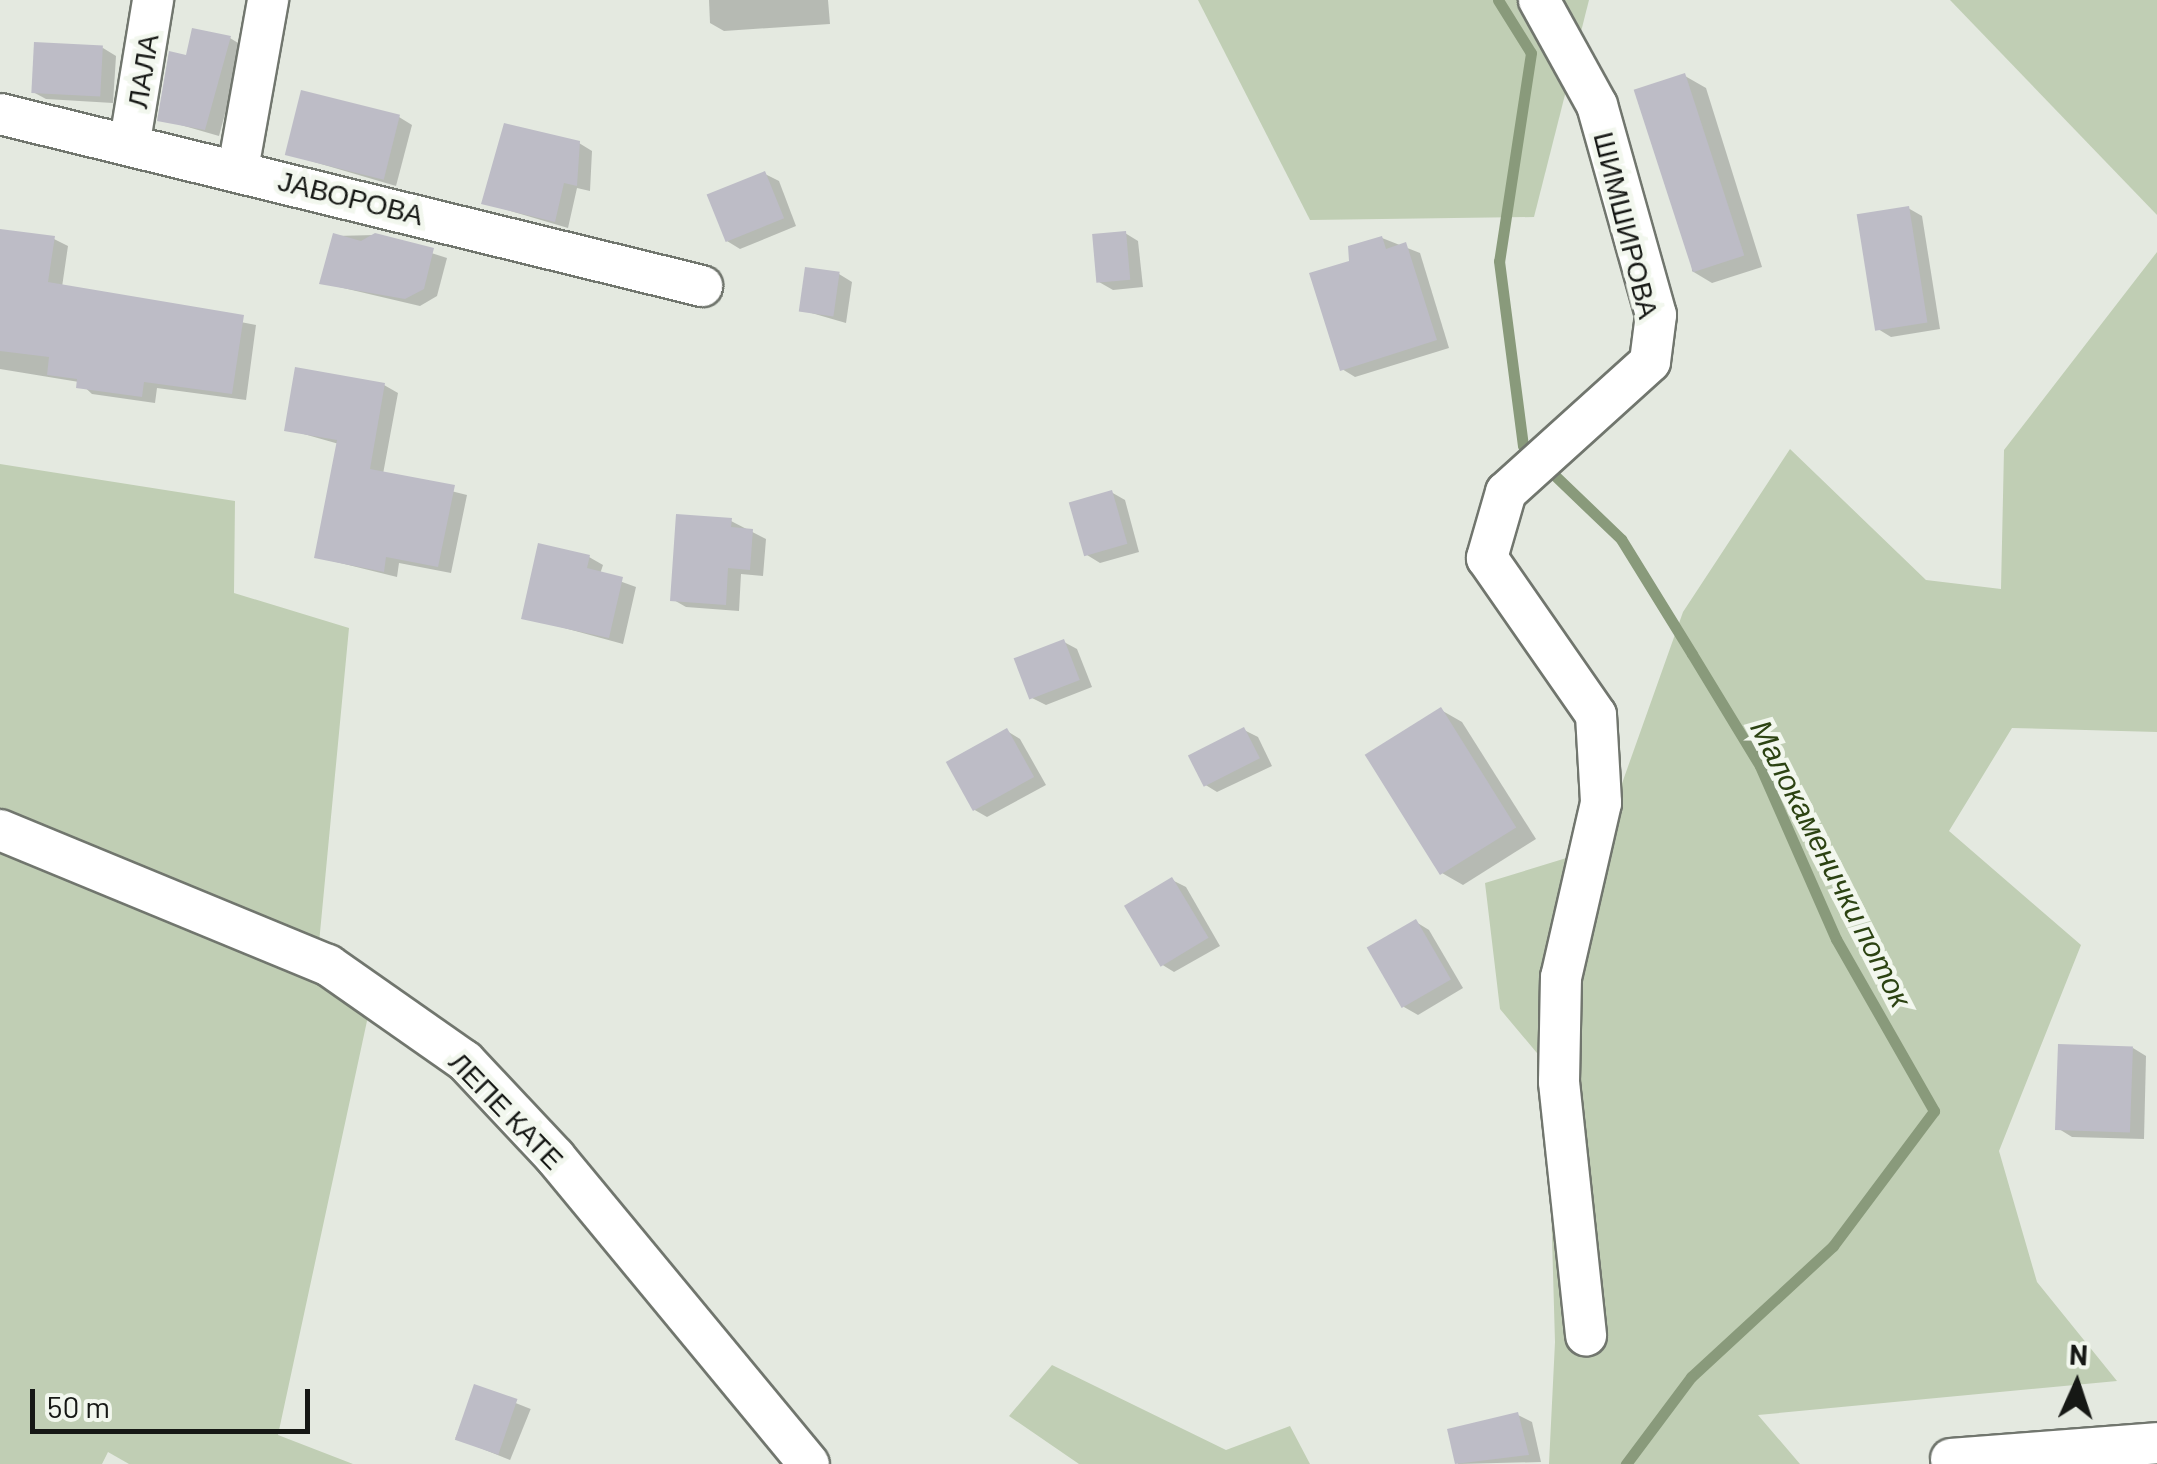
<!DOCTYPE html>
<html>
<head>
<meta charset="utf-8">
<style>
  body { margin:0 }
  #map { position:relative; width:2157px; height:1464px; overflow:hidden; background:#e4e9e0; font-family:Barlow,sans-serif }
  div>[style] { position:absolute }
  .green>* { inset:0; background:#c0ceb4 }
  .shadow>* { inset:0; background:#0003; transform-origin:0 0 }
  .stream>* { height:11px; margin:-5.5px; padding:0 5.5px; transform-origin:5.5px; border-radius:5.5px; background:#899a7b }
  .building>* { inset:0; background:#bdbcc6; transform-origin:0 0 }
  .roads { filter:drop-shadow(2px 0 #71766e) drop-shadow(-2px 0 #71766e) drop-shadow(0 2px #71766e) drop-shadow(0 -2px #71766e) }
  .minor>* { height:40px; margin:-20px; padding:0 20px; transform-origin:20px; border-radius:20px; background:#fff }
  span { translate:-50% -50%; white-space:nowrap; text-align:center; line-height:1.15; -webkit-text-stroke:9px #f2f7ee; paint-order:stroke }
  .street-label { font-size:28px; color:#161815 }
  .water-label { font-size:30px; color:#2c4312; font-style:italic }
  .north { position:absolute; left:2027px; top:1334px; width:100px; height:100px; -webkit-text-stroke:8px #f2f7ee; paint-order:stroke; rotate:3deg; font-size:28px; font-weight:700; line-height:40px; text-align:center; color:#161815 }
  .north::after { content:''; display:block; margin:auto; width:35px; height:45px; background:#161815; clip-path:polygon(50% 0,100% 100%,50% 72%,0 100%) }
  .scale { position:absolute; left:30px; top:1389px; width:280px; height:45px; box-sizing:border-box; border:5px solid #161815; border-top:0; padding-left:12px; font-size:30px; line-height:35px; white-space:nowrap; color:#161815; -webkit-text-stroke:8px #f2f7ee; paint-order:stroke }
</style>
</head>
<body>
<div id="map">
  <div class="green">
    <div style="clip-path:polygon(1198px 0,1589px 0,1534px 217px,1310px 220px)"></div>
    <div style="clip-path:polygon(1950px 0,2157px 0,2157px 215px)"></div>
    <div style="clip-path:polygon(2157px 252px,2157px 732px,2012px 728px,1949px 831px,2081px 945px,1999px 1151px,2037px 1282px,2117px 1381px,1758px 1415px,1800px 1464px,1549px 1464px,1555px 1342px,1547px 1065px,1500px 1009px,1485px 883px,1599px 848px,1683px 612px,1790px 449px,1926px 580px,2001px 589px,2004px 450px)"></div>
    <div style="clip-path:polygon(0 464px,235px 501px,234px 593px,349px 628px,317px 964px,370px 1007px,278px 1435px,353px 1464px,129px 1464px,108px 1452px,102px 1464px,0 1464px)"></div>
    <div style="clip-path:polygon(1052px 1365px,1226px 1450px,1290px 1426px,1310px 1464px,1079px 1464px,1009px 1416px)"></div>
  </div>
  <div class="shadow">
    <div style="clip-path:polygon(709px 0,828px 0,830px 24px,724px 31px,710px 23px)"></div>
    <div style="clip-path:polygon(230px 38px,243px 46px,219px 136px,160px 119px,188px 58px)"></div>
    <div style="clip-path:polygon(103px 48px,116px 56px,113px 103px,46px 99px,33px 92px)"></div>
    <div style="clip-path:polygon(1685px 76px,1706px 88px,1762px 267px,1712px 283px,1692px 271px)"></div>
    <div style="clip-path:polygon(399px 117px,412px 125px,396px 186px,287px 154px)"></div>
    <div style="clip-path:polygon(579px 143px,592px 151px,590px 191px,577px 188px,568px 228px,484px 203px)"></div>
    <div style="clip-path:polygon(765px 174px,779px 181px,796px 226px,740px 249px,727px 241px)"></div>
    <div style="clip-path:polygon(1908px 208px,1922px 216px,1940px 329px,1891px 337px,1878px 329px)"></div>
    <div style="clip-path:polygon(1125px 233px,1138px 241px,1143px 287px,1113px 290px,1099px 282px)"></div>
    <div style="clip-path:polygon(375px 235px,447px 258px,437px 296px,420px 306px,322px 283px,335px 236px)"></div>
    <div style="clip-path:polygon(1382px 238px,1420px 253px,1449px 348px,1355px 377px,1342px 369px,1352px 262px)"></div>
    <div style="clip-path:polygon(54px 239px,68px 246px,62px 287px,256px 325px,246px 400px,157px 388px,155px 403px,92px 394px,79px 382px,0 369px,0 248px)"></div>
    <div style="clip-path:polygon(839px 274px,852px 282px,846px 323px,801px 310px)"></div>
    <div style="clip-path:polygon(384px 385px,398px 393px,383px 474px,467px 495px,451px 573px,399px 563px,397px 577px,316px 557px,339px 444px,286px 429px)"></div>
    <div style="clip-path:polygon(1111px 492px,1125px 500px,1139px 552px,1100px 563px,1087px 555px)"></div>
    <div style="clip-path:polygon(731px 521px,766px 539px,763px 576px,741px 574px,739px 611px,686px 607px,672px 599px)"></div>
    <div style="clip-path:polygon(540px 546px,589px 557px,603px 565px,600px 574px,636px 587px,623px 644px,524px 617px)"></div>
    <div style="clip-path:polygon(1064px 642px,1077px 649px,1092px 687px,1046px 705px,1032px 698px)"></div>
    <div style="clip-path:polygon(1441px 710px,1462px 722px,1536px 839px,1463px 885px,1442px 873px)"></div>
    <div style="clip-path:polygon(1244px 730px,1258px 737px,1272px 766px,1217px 792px,1204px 784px)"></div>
    <div style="clip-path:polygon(1007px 731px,1020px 739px,1046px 785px,987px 817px,973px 809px)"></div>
    <div style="clip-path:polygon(1172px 880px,1186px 887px,1220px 946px,1174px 972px,1161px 964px)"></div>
    <div style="clip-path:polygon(1416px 922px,1429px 930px,1463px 988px,1418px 1015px,1404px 1007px)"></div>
    <div style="clip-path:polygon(2133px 1048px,2146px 1056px,2144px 1139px,2072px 1137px,2059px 1129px)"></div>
    <div style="left:476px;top:1387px;width:59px;height:55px;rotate:22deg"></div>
    <div style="clip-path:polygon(1518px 1415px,1532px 1422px,1541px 1462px,1458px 1464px,1450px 1431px)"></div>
  </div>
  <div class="stream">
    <div style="left:1498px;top:0;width:62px;rotate:58.1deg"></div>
    <div style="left:1531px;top:53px;width:210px;rotate:98.7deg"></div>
    <div style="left:1499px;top:261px;width:186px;rotate:82.6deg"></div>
    <div style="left:1523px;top:445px;width:136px;rotate:43.8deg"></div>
    <div style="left:1621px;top:539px;width:135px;rotate:58.3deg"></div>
    <div style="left:1692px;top:654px;width:131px;rotate:58.7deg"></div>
    <div style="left:1760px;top:766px;width:189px;rotate:66.3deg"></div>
    <div style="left:1836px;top:939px;width:198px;rotate:60.3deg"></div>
    <div style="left:1934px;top:1111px;width:169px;rotate:126.8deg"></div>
    <div style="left:1833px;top:1246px;width:193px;rotate:137.3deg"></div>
    <div style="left:1691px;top:1377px;width:109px;rotate:126.8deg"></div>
  </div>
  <div class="building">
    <div style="clip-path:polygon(192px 28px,231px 36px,205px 130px,157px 121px,169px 51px,186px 55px)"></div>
    <div style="left:34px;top:42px;width:69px;height:51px;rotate:3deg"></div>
    <div style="left:1685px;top:73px;width:192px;height:54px;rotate:72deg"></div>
    <div style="left:301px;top:90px;width:102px;height:67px;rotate:14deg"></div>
    <div style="clip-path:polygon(504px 123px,580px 141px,577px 186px,564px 183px,555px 222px,481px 204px)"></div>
    <div style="left:765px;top:171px;width:51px;height:63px;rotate:68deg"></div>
    <div style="left:1909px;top:206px;width:118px;height:53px;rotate:81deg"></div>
    <div style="clip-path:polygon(0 229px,55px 236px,48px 282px,244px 315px,232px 394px,144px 382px,142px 397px,76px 388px,77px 379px,47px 375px,49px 357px,0 351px)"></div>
    <div style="left:1126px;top:231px;width:49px;height:34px;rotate:85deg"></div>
    <div style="clip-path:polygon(333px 233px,361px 241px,375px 233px,434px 248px,424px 289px,405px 299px,319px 284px)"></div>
    <div style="clip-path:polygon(1382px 236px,1386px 249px,1406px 242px,1437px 340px,1340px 371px,1309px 273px,1349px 261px,1348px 246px)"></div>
    <div style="left:805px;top:267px;width:35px;height:45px;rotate:8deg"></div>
    <div style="clip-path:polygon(295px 367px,385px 383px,370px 469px,455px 485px,438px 567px,386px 557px,384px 572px,314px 558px,337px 440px,284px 431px)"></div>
    <div style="left:1112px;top:490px;width:56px;height:45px;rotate:74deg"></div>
    <div style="clip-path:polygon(676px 514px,732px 518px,731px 527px,753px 529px,750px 570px,728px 568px,726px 605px,670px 601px)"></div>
    <div style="clip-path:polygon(538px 543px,590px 555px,587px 568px,623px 577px,609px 638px,521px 619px)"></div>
    <div style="left:1064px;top:639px;width:44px;height:54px;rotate:69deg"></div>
    <div style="left:1441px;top:707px;width:142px;height:90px;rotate:58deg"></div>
    <div style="left:1244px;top:727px;width:35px;height:63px;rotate:63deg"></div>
    <div style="left:1007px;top:728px;width:56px;height:70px;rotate:61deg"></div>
    <div style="left:1172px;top:877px;width:71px;height:56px;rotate:59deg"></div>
    <div style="left:1416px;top:919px;width:70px;height:57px;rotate:60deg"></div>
    <div style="left:2058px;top:1044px;width:75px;height:86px;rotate:2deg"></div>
    <div style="left:474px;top:1384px;width:46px;height:59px;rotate:19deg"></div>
    <div style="clip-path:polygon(1518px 1412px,1529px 1455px,1455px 1464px,1447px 1429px)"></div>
  </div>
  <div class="roads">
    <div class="minor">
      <div style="left:1539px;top:0;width:120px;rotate:61.1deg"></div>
      <div style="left:1597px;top:105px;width:218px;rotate:74.3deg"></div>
      <div style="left:1656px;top:315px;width:47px;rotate:97.3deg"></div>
      <div style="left:1650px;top:362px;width:194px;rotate:137.9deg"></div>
      <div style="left:1506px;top:492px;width:69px;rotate:106.1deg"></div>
      <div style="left:1487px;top:558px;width:191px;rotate:55.2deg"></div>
      <div style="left:1596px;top:715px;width:88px;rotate:86.7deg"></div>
      <div style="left:1601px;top:803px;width:179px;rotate:102.9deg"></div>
      <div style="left:1561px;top:977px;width:105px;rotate:91.1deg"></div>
      <div style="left:1559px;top:1082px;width:255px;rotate:83.9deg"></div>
      <div style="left:0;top:114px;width:723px;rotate:13.77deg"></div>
      <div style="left:130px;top:141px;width:143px;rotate:-80.7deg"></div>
      <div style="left:238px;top:169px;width:172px;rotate:-79.9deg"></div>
      <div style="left:0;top:830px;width:355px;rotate:22.4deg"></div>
      <div style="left:328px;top:965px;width:167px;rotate:35deg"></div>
      <div style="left:465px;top:1061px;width:132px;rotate:46.8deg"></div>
      <div style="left:555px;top:1157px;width:398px;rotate:50.4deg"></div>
      <div style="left:1951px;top:1459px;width:207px;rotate:-4.4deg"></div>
    </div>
  </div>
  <div class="street-label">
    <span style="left:142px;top:71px;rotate:-81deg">ЛАЛА</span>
    <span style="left:351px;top:197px;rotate:14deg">ЈАВОРОВА</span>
    <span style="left:1627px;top:225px;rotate:76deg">ШИМШИРОВА</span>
    <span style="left:507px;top:1110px;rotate:46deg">ЛЕПЕ КАТЕ</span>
  </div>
  <div class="water-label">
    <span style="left:1832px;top:863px;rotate:63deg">Малокаменички поток</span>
  </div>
  <div class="north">N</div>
  <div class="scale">50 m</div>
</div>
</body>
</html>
